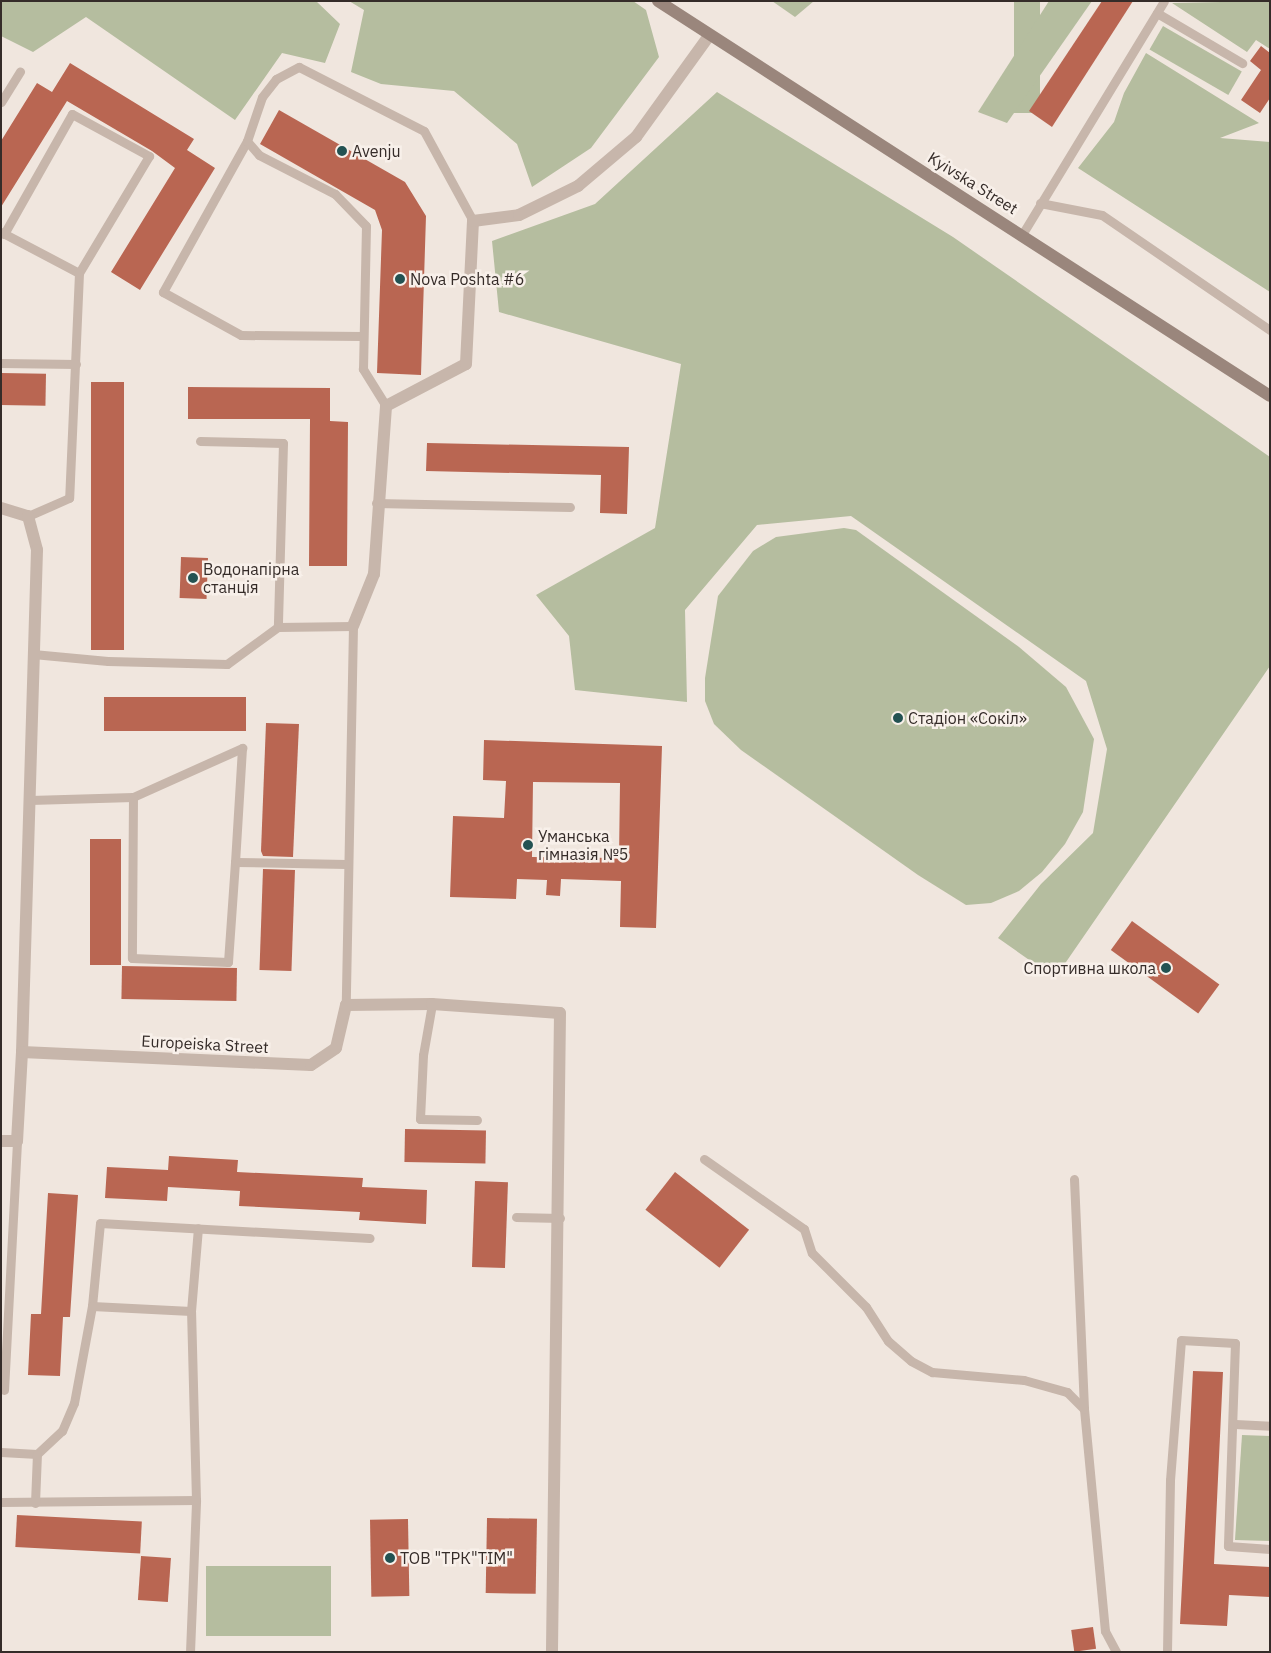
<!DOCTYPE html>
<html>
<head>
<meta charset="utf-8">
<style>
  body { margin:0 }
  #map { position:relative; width:1271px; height:1653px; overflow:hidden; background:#f0e6de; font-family:"IBM Plex Sans",sans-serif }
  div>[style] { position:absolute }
  .green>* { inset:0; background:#b5bd9f; transform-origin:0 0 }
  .building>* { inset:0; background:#b96652; transform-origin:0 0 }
  .service>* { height:9px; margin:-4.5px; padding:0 4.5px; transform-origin:4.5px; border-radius:4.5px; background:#c7b6ab }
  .minor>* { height:12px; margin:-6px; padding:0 6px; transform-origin:6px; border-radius:6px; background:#c7b6ab }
  .secondary>* { height:12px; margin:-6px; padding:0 6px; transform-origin:6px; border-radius:6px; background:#9a867c }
  .dots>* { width:14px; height:14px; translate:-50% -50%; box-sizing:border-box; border:2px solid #f8f0ea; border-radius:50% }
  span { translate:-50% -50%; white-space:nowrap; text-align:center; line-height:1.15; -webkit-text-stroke:5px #f8f0ea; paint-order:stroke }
  .poi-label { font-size:16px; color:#352c29 }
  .left { translate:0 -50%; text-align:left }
  .right { translate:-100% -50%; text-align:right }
  .street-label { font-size:16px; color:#352c29 }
  .frame { position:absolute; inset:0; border:2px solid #352c29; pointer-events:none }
</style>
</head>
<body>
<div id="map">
  <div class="green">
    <div style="clip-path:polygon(1px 1px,316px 1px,340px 24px,325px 63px,282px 53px,235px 120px,86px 17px,33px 52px,1px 36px)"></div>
    <div style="clip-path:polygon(349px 1px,633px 1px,646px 10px,659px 57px,591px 148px,532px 187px,517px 144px,454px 91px,381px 84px,351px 72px,364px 10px)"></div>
    <div style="clip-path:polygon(772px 1px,814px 1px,795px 17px)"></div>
    <div style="left:1014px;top:1px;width:26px;height:112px"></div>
    <div style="clip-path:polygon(1049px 1px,1092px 1px,1007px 123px,978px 112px)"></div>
    <div style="clip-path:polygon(1270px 1px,1270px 49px,1256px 40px,1247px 52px,1172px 3px)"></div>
    <div style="left:1163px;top:26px;width:91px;height:27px;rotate:30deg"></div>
    <div style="clip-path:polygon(1146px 53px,1259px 123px,1220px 138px,1270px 142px,1270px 292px,1078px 168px,1114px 122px,1124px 93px)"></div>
    <div style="clip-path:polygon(717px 92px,953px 237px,1270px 457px,1270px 666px,1055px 978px,998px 938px,1041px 884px,1093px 833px,1107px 749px,1086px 681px,851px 516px,757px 525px,685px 610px,687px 702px,575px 690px,569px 636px,536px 595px,655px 528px,681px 364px,499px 312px,492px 241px,595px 204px)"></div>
    <div style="clip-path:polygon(844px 528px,856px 530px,1019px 647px,1066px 687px,1094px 739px,1083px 812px,1065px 844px,1042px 872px,1019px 891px,991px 903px,966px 905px,918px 875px,741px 750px,714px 724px,705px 701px,705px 678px,718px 596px,753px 551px,776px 537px)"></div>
    <div style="clip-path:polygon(1242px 1435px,1270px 1436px,1270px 1541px,1235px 1540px)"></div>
    <div style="left:331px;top:1566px;width:70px;height:125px;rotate:90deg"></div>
  </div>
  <div class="building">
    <div style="clip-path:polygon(1102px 1px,1133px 1px,1052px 127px,1029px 111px)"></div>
    <div style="clip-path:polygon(1261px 46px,1270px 53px,1270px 98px,1260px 113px,1241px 100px,1261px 70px,1250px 61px)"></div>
    <div style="clip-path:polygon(70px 63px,194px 139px,187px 150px,215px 168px,140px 290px,111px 272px,175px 168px,152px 151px,67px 101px,1px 207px,1px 141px,37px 83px,52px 92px)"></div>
    <div style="clip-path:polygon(279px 110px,405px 182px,426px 216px,421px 375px,377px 373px,382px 230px,375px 210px,260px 144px)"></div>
    <div style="left:1px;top:373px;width:45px;height:32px;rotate:1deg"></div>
    <div style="left:91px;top:382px;width:33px;height:268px"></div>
    <div style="clip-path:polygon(188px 387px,330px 388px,330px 421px,348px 422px,347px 566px,309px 566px,310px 419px,188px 419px)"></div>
    <div style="clip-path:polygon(427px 443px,629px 447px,627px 514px,600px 513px,601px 475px,426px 471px)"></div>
    <div style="left:181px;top:557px;width:27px;height:41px;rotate:2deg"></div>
    <div style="left:104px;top:697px;width:142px;height:34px"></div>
    <div style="clip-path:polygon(266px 723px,299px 724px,293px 857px,263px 856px,261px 851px)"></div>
    <div style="clip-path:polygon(evenodd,484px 740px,662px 746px,656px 928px,620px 927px,621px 881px,561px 879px,560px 896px,546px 895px,547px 880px,517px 879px,516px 899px,450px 897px,453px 816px,504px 818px,506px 781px,483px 780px,484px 740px,533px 782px,620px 783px,619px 858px,532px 857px,533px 782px)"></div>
    <div style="left:90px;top:839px;width:31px;height:126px"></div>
    <div style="left:263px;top:869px;width:32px;height:101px;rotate:2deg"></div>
    <div style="left:1132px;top:921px;width:108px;height:36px;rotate:36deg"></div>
    <div style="left:122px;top:966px;width:115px;height:33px;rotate:1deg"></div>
    <div style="left:405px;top:1129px;width:81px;height:33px;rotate:1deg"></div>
    <div style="clip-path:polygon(169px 1156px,238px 1160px,237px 1172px,363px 1178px,362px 1187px,427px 1190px,426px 1224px,359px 1220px,360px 1212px,239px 1206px,240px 1191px,168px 1187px,167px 1201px,105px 1198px,107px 1167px,168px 1170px)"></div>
    <div style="left:675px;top:1172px;width:94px;height:48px;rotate:38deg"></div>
    <div style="left:475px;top:1181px;width:33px;height:86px;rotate:2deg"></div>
    <div style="clip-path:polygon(48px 1193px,78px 1195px,70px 1317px,63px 1317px,60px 1376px,28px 1375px,31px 1314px,41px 1314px)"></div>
    <div style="clip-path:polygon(1193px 1371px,1223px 1372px,1214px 1564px,1270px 1567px,1270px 1597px,1229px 1595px,1227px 1626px,1180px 1624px)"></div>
    <div style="left:17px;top:1515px;width:125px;height:32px;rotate:3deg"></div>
    <div style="left:487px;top:1518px;width:50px;height:75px;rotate:1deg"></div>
    <div style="left:408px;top:1519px;width:77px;height:38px;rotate:89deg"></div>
    <div style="left:141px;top:1556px;width:30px;height:44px;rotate:4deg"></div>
    <div style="left:1093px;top:1627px;width:22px;height:22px;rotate:82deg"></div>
  </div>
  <div class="service">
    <div style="left:1157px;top:13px;width:99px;rotate:30.5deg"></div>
    <div style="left:1px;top:102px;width:36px;rotate:-58deg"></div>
    <div style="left:247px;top:141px;width:173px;rotate:119.1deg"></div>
    <div style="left:163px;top:292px;width:89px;rotate:28.9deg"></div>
    <div style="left:241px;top:335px;width:121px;rotate:0.5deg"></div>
    <div style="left:1040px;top:203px;width:63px;rotate:11deg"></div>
    <div style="left:1102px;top:215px;width:204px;rotate:34.4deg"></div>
    <div style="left:1px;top:232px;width:88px;rotate:27.7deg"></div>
    <div style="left:1023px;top:233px;width:271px;rotate:-58.7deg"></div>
    <div style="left:4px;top:234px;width:138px;rotate:-60.5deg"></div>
    <div style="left:72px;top:114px;width:88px;rotate:28.6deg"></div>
    <div style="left:149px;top:156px;width:136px;rotate:120.9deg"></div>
    <div style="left:79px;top:273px;width:225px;rotate:92.5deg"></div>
    <div style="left:69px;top:498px;width:45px;rotate:156.3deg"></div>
    <div style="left:1px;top:363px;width:75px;rotate:0.8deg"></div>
    <div style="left:386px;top:406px;width:44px;rotate:-121.9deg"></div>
    <div style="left:363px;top:369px;width:143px;rotate:-88.8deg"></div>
    <div style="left:366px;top:226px;width:45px;rotate:-134.1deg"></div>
    <div style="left:335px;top:194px;width:85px;rotate:-152.8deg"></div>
    <div style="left:259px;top:155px;width:18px;rotate:-131deg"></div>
    <div style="left:247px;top:141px;width:46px;rotate:-71.2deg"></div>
    <div style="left:262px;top:97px;width:23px;rotate:-52deg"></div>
    <div style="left:276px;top:79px;width:26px;rotate:-28deg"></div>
    <div style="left:299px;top:67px;width:140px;rotate:27.1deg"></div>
    <div style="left:424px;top:131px;width:102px;rotate:61.4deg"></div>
    <div style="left:200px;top:441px;width:83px;rotate:1.4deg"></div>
    <div style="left:283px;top:443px;width:184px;rotate:91.6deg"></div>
    <div style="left:376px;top:503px;width:194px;rotate:1.2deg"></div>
    <div style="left:33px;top:654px;width:75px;rotate:5.3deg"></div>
    <div style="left:108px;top:661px;width:119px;rotate:1.4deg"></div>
    <div style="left:227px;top:664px;width:63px;rotate:-36deg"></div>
    <div style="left:278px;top:627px;width:75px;rotate:-0.8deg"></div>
    <div style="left:353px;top:626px;width:379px;rotate:91.1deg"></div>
    <div style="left:133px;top:797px;width:120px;rotate:-24.2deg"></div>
    <div style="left:242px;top:748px;width:114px;rotate:93.5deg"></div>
    <div style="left:30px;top:800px;width:103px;rotate:-1.7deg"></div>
    <div style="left:133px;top:797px;width:161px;rotate:90.4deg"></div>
    <div style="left:132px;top:958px;width:96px;rotate:2.4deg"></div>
    <div style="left:228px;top:962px;width:100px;rotate:-86deg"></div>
    <div style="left:235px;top:862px;width:111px;rotate:1deg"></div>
    <div style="left:432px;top:1004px;width:52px;rotate:100deg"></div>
    <div style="left:423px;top:1055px;width:64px;rotate:92.7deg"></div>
    <div style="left:420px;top:1119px;width:57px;rotate:1deg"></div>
    <div style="left:704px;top:1159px;width:122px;rotate:35deg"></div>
    <div style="left:804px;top:1229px;width:25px;rotate:72deg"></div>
    <div style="left:812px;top:1253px;width:76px;rotate:45deg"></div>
    <div style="left:866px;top:1307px;width:40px;rotate:57.1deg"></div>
    <div style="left:888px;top:1341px;width:30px;rotate:41deg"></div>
    <div style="left:911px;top:1361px;width:24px;rotate:28deg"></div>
    <div style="left:932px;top:1372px;width:92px;rotate:5deg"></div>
    <div style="left:1024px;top:1380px;width:45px;rotate:15.6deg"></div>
    <div style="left:1067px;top:1392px;width:24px;rotate:45deg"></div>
    <div style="left:1084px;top:1409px;width:223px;rotate:84.6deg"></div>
    <div style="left:1105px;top:1631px;width:24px;rotate:62deg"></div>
    <div style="left:1074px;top:1179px;width:230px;rotate:87.5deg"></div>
    <div style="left:516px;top:1217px;width:44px;rotate:1.3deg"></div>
    <div style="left:92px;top:1306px;width:83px;rotate:-84.5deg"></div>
    <div style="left:100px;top:1223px;width:270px;rotate:3.2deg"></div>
    <div style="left:4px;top:1390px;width:249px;rotate:-87deg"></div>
    <div style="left:1235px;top:1424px;width:35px;rotate:3deg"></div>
    <div style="left:1px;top:1452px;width:36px;rotate:3deg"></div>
    <div style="left:37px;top:1454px;width:34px;rotate:-43deg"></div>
    <div style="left:62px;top:1431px;width:30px;rotate:-67deg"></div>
    <div style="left:74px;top:1403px;width:99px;rotate:-79.5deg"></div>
    <div style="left:92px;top:1306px;width:99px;rotate:2.9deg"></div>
    <div style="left:1px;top:1502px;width:195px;rotate:-0.6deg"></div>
    <div style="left:35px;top:1503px;width:49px;rotate:-87.7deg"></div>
    <div style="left:190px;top:1652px;width:152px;rotate:-87.7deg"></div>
    <div style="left:196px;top:1500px;width:189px;rotate:-91.5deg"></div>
    <div style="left:191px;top:1311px;width:83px;rotate:-85.2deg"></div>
    <div style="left:1167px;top:1652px;width:172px;rotate:-89deg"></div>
    <div style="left:1170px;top:1480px;width:140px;rotate:-85.5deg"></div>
    <div style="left:1181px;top:1340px;width:54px;rotate:3.2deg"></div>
    <div style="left:1235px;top:1343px;width:203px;rotate:92deg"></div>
    <div style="left:1228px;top:1546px;width:42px;rotate:4.1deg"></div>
  </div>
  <div class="minor">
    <div style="left:1px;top:508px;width:28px;rotate:17deg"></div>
    <div style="left:28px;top:516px;width:35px;rotate:75deg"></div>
    <div style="left:37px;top:550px;width:502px;rotate:91.71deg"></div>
    <div style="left:22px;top:1052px;width:89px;rotate:93.2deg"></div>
    <div style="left:17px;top:1141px;width:16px;rotate:180deg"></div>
    <div style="left:353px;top:626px;width:56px;rotate:-68deg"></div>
    <div style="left:374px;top:574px;width:168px;rotate:-85.9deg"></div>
    <div style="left:386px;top:406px;width:90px;rotate:-27.7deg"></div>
    <div style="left:466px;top:364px;width:143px;rotate:-87.2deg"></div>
    <div style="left:473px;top:221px;width:46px;rotate:-7.4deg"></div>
    <div style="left:519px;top:215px;width:66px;rotate:-26.2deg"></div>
    <div style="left:578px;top:186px;width:76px;rotate:-40.2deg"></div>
    <div style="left:636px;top:137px;width:123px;rotate:-54.2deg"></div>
    <div style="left:22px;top:1052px;width:289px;rotate:2.6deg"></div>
    <div style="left:311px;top:1065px;width:30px;rotate:-34deg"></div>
    <div style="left:336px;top:1048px;width:44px;rotate:-76.9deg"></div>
    <div style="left:346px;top:1005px;width:86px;rotate:-0.7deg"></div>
    <div style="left:432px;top:1004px;width:128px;rotate:4deg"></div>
    <div style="left:560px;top:1013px;width:639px;rotate:90.72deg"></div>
  </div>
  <div class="secondary">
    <div style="left:658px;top:1px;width:728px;rotate:32.84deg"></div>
  </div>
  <div class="dots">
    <div style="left:342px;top:151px;background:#235252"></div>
    <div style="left:400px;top:279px;background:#235252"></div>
    <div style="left:193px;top:578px;background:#235252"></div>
    <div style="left:898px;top:718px;background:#235252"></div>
    <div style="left:528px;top:845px;background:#235252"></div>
    <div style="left:1166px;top:968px;background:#235252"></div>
    <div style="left:390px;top:1558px;background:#235252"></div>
  </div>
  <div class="poi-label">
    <span class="left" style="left:352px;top:151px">Avenju</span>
    <span class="left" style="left:410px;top:279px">Nova Poshta #6</span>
    <span class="left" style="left:203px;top:578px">Водонапірна<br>станція</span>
    <span class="left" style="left:908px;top:718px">Стадіон «Сокіл»</span>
    <span class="left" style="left:538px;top:845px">Уманська<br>гімназія №5</span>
    <span class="right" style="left:1156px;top:968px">Спортивна школа</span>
    <span class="left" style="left:400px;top:1558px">ТОВ "ТРК"ТІМ"</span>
  </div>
  <div class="street-label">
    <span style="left:973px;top:183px;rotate:32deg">Kyivska Street</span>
    <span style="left:205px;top:1044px;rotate:3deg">Europeiska Street</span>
  </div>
  <div class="frame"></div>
</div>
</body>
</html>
